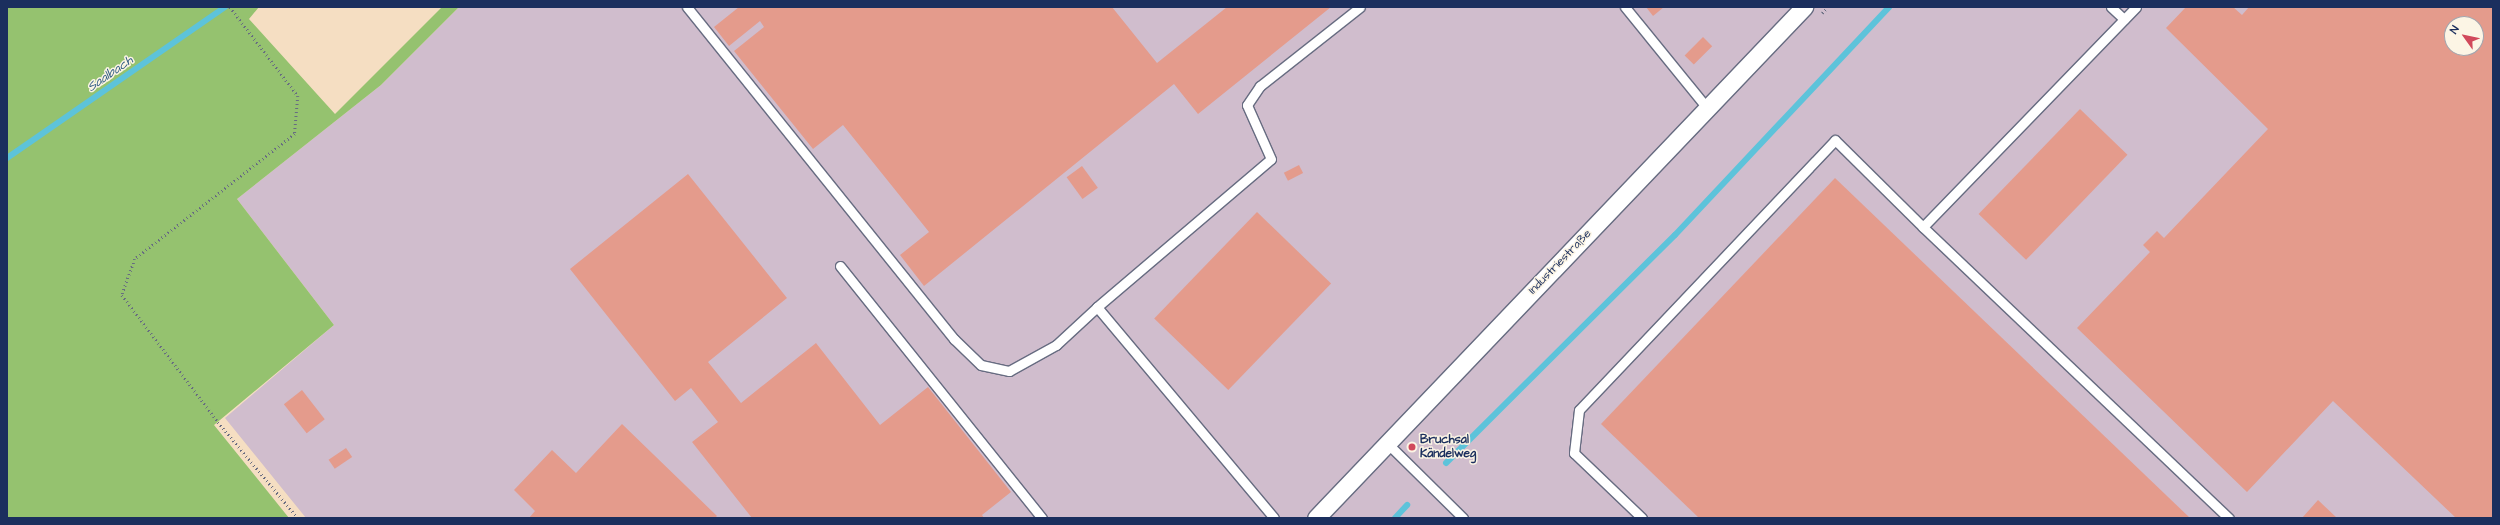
<!DOCTYPE html>
<html>
<head>
<meta charset="utf-8">
<style>
  body { margin:0 }
  #map { position:relative; width:2500px; height:525px; overflow:hidden; background:#f5dec2; font-family:"Architects Daughter",sans-serif }
  div>[style] { position:absolute }
  .industrial>* { inset:0; background:#d0bdcd }
  .green>* { inset:0; background:#95c26f }
  .stream>* { height:6px; margin:-3px; padding:0 3px; transform-origin:3px; border-radius:3px; background:#5dc3da }
  .building>* { inset:0; background:#e49b8c; transform-origin:0 0 }
  .path>* { height:2.5px; margin-top:-1.25px; transform-origin:0; background:repeating-linear-gradient(90deg,#676c81 0 1px,transparent 0 4px) }
  .roads { filter:drop-shadow(1px 0 #676c81) drop-shadow(-1px 0 #676c81) drop-shadow(0 1px #676c81) drop-shadow(0 -1px #676c81) }
  .lane>* { height:9px; margin:-4.5px; padding:0 4.5px; transform-origin:4.5px; border-radius:4.5px; background:#fff }
  .street>* { height:17px; margin:-8.5px; padding:0 8.5px; transform-origin:8.5px; border-radius:8.5px; background:#fff }
  .dots>* { width:11px; height:11px; translate:-50% -50%; box-sizing:border-box; border:2px solid #fcf5e5; border-radius:50% }
  span { translate:-50% -50%; white-space:nowrap; text-align:center; line-height:1.15; -webkit-text-stroke:3px #fcf5e5; paint-order:stroke }
  .street-label { font-size:12px; color:#1b2f5e }
  .poi-label { font-size:12px; color:#1b2f5e; font-weight:700 }
  .left { translate:0 -50%; text-align:left }
  .water-label { font-size:13px; color:#2f5b83; font-style:italic }
  .frame { position:absolute; inset:0; border:8px solid #1b2f5e; pointer-events:none }
  .north { position:absolute; left:2444px; top:16px; width:40px; height:40px; box-sizing:border-box; background:#fcf5e5; border:1px solid #a2a6af; border-radius:50%; rotate:303deg; font-size:11px; font-weight:700; line-height:16px; text-align:center; color:#1b2f5e }
  .north::after { content:''; display:block; margin:auto; width:14px; height:18px; background:#d1495b; clip-path:polygon(50% 0,100% 100%,50% 72%,0 100%) }
</style>
</head>
<body>
<div id="map">
  <div class="industrial">
    <div style="clip-path:polygon(evenodd,459px 7px,2493px 7px,2493px 518px,306px 518px,225px 418px,334px 325px,237px 199px,381px 85px,459px 7px,2452px 24px,2476px 24px,2476px 48px,2452px 48px,2452px 24px)"></div>
  </div>
  <div class="green">
    <div style="clip-path:polygon(7px 7px,259px 7px,249px 19px,335px 114px,442px 7px,459px 7px,381px 85px,237px 199px,334px 325px,214px 425px,289px 518px,7px 518px)"></div>
  </div>
  <div class="stream">
    <div style="left:7px;top:158px;width:265px;rotate:-34.7deg"></div>
    <div style="left:1446px;top:463px;width:323px;rotate:-44.9deg"></div>
    <div style="left:1675px;top:235px;width:313px;rotate:-46.8deg"></div>
    <div style="left:1395px;top:518px;width:18px;rotate:-47deg"></div>
  </div>
  <div class="building">
    <div style="clip-path:polygon(739px 7px,1112px 7px,1157px 63px,1227px 7px,1331px 7px,1198px 114px,1174px 84px,924px 286px,900px 255px,929px 232px,843px 125px,813px 149px,734px 51px,764px 27px,760px 21px,729px 46px,714px 27px)"></div>
    <div style="clip-path:polygon(1646px 7px,1664px 7px,1653px 16px)"></div>
    <div style="clip-path:polygon(evenodd,2186px 7px,2233px 7px,2242px 15px,2249px 7px,2493px 7px,2493px 518px,2456px 518px,2333px 401px,2247px 492px,2077px 328px,2150px 252px,2143px 245px,2157px 231px,2164px 238px,2268px 129px,2166px 28px,2186px 7px,2452px 24px,2476px 24px,2476px 48px,2452px 48px,2452px 24px)"></div>
    <div style="left:1703px;top:37px;width:13px;height:26px;rotate:45deg"></div>
    <div style="left:2080px;top:109px;width:66px;height:146px;rotate:44deg"></div>
    <div style="left:1299px;top:165px;width:9px;height:17px;rotate:63deg"></div>
    <div style="left:1082px;top:166px;width:27px;height:19px;rotate:54deg"></div>
    <div style="clip-path:polygon(688px 174px,787px 298px,708px 362px,741px 403px,816px 343px,880px 425px,928px 387px,1011px 492px,982px 515px,984px 518px,752px 518px,692px 442px,718px 422px,691px 388px,675px 401px,570px 269px)"></div>
    <div style="clip-path:polygon(1835px 178px,2190px 518px,1699px 518px,1601px 424px)"></div>
    <div style="left:1257px;top:212px;width:103px;height:148px;rotate:44deg"></div>
    <div style="left:302px;top:390px;width:37px;height:23px;rotate:52deg"></div>
    <div style="clip-path:polygon(622px 424px,717px 516px,715px 518px,529px 518px,535px 511px,514px 490px,552px 450px,576px 473px)"></div>
    <div style="left:346px;top:448px;width:11px;height:21px;rotate:56deg"></div>
    <div style="clip-path:polygon(2318px 500px,2337px 518px,2302px 518px)"></div>
  </div>
  <div class="path">
    <div style="left:230px;top:7px;width:112px;rotate:52.6deg"></div>
    <div style="left:298px;top:96px;width:38px;rotate:95deg"></div>
    <div style="left:295px;top:134px;width:203px;rotate:142deg"></div>
    <div style="left:135px;top:259px;width:38px;rotate:110deg"></div>
    <div style="left:122px;top:295px;width:159px;rotate:52.9deg"></div>
    <div style="left:218px;top:422px;width:125px;rotate:50.2deg"></div>
    <div style="left:1822px;top:13px;width:8px;rotate:-45deg"></div>
  </div>
  <div class="roads">
    <div class="lane">
      <div style="left:687px;top:7px;width:426px;rotate:51.2deg"></div>
      <div style="left:954px;top:339px;width:37px;rotate:44deg"></div>
      <div style="left:981px;top:365px;width:29px;rotate:12deg"></div>
      <div style="left:1009px;top:371px;width:54px;rotate:-29deg"></div>
      <div style="left:1056px;top:345px;width:56px;rotate:-42.8deg"></div>
      <div style="left:1097px;top:307px;width:275px;rotate:50deg"></div>
      <div style="left:1625px;top:7px;width:130px;rotate:50.9deg"></div>
      <div style="left:2111px;top:7px;width:18px;rotate:43deg"></div>
      <div style="left:2136px;top:7px;width:306px;rotate:134.1deg"></div>
      <div style="left:1923px;top:227px;width:422px;rotate:43.6deg"></div>
      <div style="left:840px;top:266px;width:323px;rotate:51.3deg"></div>
      <div style="left:1097px;top:307px;width:228px;rotate:-40.4deg"></div>
      <div style="left:1271px;top:159px;width:59px;rotate:-114deg"></div>
      <div style="left:1247px;top:105px;width:23px;rotate:-56deg"></div>
      <div style="left:1260px;top:86px;width:127px;rotate:-38.3deg"></div>
      <div style="left:1387px;top:443px;width:107px;rotate:44.6deg"></div>
      <div style="left:1642px;top:518px;width:94px;rotate:-136.3deg"></div>
      <div style="left:1574px;top:453px;width:43px;rotate:-83.4deg"></div>
      <div style="left:1579px;top:410px;width:372px;rotate:-46.5deg"></div>
      <div style="left:1835px;top:140px;width:124px;rotate:44.7deg"></div>
    </div>
    <div class="street">
      <div style="left:1316px;top:518px;width:707px;rotate:-46.32deg"></div>
    </div>
  </div>
  <div class="dots">
    <div style="left:1412px;top:447px;background:#d1495b"></div>
  </div>
  <div class="street-label">
    <span style="left:1560px;top:262px;rotate:-46deg">Industriestraße</span>
  </div>
  <div class="poi-label">
    <span class="left" style="left:1420px;top:447px">Bruchsal<br>Kändelweg</span>
  </div>
  <div class="water-label">
    <span style="left:110px;top:74px;rotate:-35deg">Saalbach</span>
  </div>
  <div class="frame"></div>
  <div class="north">N</div>
</div>
</body>
</html>
